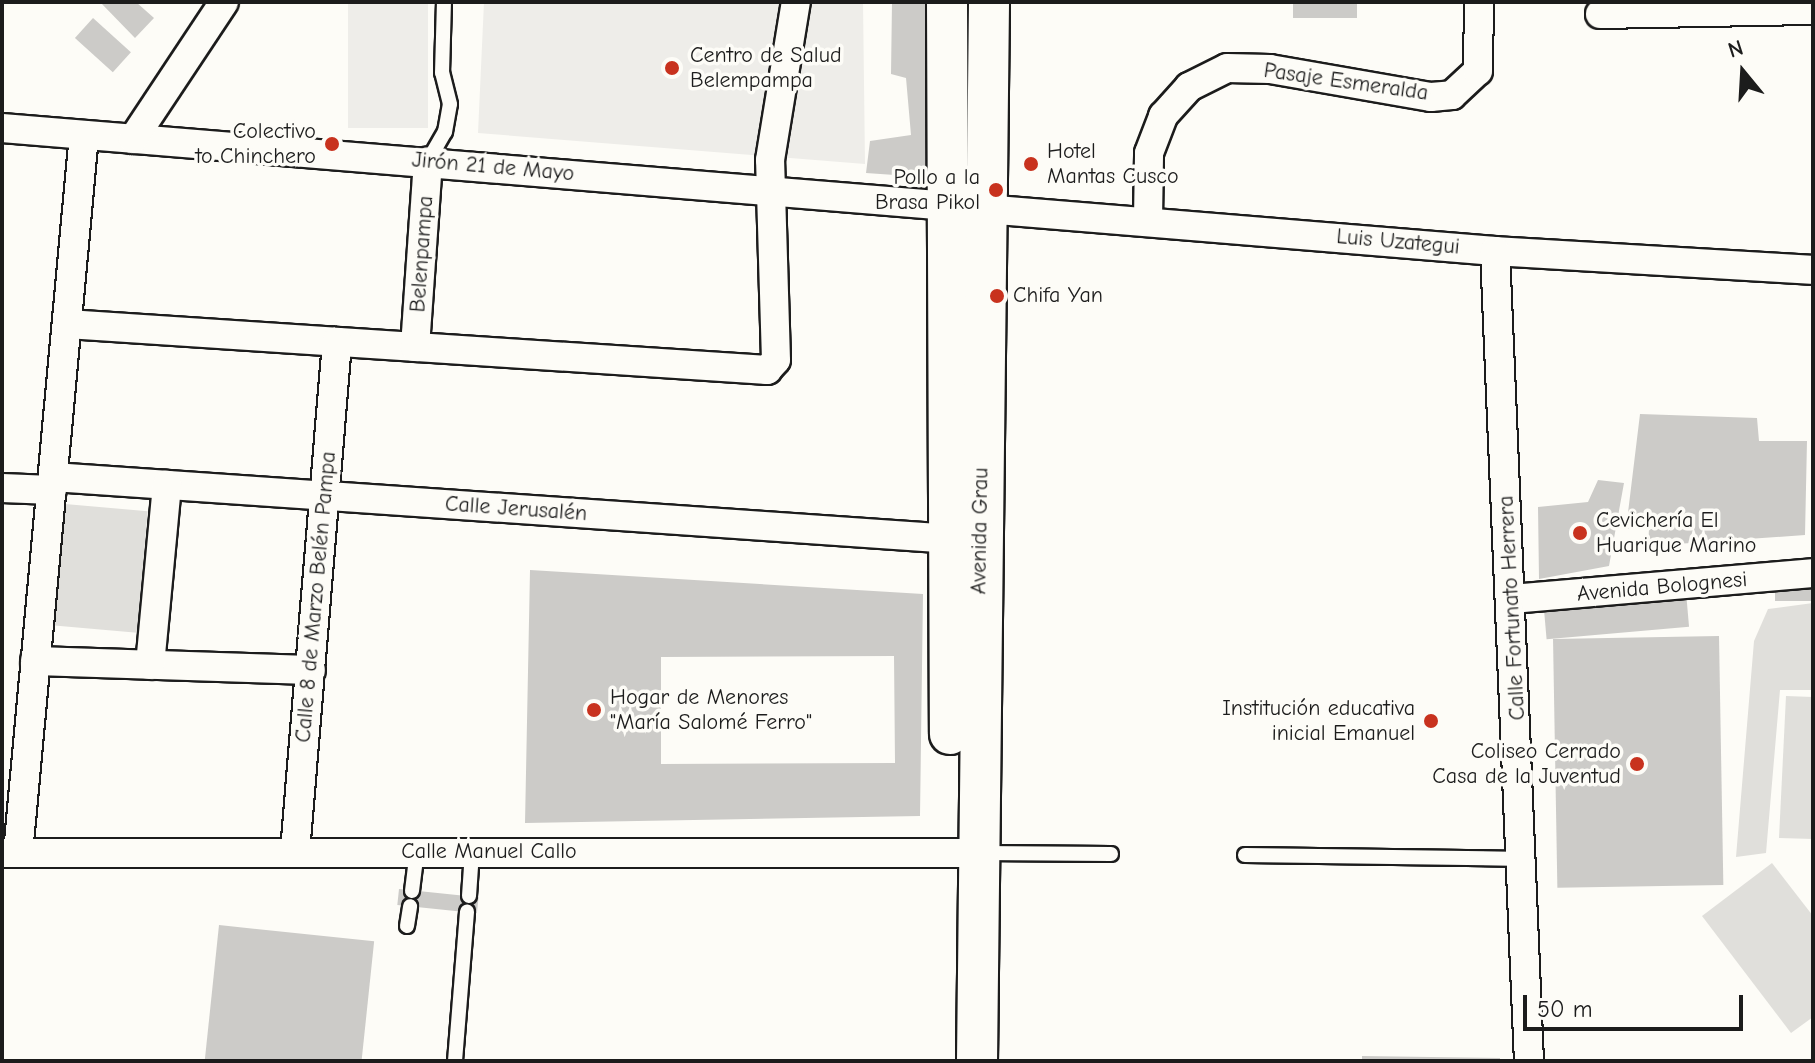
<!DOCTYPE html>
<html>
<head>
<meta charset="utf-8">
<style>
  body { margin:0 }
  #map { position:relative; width:1815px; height:1063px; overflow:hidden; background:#fdfcf7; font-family:"Comic Neue",sans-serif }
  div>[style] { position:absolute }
  .built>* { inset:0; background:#eeede9; transform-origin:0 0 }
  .green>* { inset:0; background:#e0dfdb; transform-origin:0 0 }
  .building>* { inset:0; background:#cccbc8; transform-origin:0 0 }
  .roads { filter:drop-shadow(2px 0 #1c1c1c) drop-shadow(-2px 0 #1c1c1c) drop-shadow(0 2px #1c1c1c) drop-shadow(0 -2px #1c1c1c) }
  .service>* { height:14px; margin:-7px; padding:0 7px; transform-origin:7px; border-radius:7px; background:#fdfcf7 }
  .minor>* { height:28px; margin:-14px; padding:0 14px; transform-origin:14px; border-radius:14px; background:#fdfcf7 }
  .secondary>* { height:40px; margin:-20px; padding:0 20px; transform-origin:20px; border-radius:20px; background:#fdfcf7 }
  .dots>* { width:22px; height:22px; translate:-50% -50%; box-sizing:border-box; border:4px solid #fdfcf7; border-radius:50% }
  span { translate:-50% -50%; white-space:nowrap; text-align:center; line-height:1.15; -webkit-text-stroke:7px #fdfcf7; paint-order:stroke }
  .poi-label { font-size:22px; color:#1c1c1c }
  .left { translate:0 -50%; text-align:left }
  .right { translate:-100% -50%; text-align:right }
  .street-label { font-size:22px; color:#1c1c1c }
  .frame { position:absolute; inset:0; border:4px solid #1c1c1c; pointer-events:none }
  .north { position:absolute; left:1703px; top:32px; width:80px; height:80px; -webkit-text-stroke:6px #fdfcf7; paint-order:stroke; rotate:342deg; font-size:22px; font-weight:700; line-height:32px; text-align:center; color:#1c1c1c }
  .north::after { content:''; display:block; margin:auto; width:28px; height:36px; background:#1c1c1c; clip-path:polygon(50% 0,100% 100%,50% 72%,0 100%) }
  .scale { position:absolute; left:1523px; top:995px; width:220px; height:36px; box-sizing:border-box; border:4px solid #1c1c1c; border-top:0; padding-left:10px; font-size:24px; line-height:28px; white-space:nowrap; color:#1c1c1c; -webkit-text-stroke:6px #fdfcf7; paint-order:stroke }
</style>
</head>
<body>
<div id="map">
  <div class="built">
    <div style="left:348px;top:2px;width:80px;height:126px"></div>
    <div style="clip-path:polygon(484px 2px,863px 2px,865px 164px,478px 133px)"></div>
  </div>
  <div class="green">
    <div style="left:65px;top:504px;width:83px;height:122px;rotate:5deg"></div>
    <div style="clip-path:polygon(1813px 603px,1813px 690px,1780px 690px,1766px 853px,1736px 857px,1754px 641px,1768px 609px)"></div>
    <div style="clip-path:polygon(1786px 696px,1813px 697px,1813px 839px,1779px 838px)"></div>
    <div style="clip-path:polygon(1772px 863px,1813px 916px,1813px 1017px,1791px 1033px,1702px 916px)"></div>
  </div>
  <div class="building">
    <div style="clip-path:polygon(100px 2px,136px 2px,154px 18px,135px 38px)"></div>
    <div style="clip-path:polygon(892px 2px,935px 2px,935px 168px,909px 176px,866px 173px,870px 141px,911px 135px,906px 78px,891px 74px)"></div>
    <div style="left:1293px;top:2px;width:64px;height:16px"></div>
    <div style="left:93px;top:18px;width:51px;height:27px;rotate:42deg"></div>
    <div style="clip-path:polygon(1640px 414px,1757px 418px,1759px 441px,1807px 441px,1805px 535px,1648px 546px,1649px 529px,1626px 529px)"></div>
    <div style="clip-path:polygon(1598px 480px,1624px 483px,1609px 566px,1539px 579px,1538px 507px,1588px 502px)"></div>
    <div style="clip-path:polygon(evenodd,530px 570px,923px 594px,920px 816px,525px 823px,530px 570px,894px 656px,895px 763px,661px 764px,661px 657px,894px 656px)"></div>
    <div style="left:1813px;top:582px;width:19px;height:38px;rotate:90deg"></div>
    <div style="left:1686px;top:592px;width:35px;height:143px;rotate:85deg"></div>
    <div style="left:1719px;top:636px;width:249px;height:166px;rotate:89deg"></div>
    <div style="left:399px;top:889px;width:80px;height:16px;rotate:6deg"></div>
    <div style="left:219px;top:925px;width:156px;height:137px;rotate:6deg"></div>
    <div style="clip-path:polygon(1362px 1056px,1500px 1058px,1500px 1061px,1362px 1061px)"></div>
  </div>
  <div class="roads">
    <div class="service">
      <div style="left:428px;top:161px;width:34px;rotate:-60deg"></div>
      <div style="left:445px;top:132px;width:28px;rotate:-80deg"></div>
      <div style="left:450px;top:104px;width:32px;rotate:-104deg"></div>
      <div style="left:442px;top:73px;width:71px;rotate:-88.4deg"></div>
      <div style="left:981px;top:853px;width:130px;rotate:0.4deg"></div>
      <div style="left:1245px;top:855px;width:279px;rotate:0.8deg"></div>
      <div style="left:412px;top:891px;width:39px;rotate:-83deg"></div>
      <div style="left:469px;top:896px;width:44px;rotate:-86.1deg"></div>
      <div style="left:407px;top:926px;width:20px;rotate:-81deg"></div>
      <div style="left:455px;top:1061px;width:150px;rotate:-85.4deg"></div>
    </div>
    <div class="minor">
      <div style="left:1600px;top:14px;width:213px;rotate:-1.1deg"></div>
      <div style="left:2px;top:128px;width:1498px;rotate:4.71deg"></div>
      <div style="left:1495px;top:251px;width:319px;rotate:3.4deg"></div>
      <div style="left:133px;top:139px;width:164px;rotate:-56.4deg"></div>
      <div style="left:1148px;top:220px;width:67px;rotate:-89.1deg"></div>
      <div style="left:1149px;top:153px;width:40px;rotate:-69deg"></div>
      <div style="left:1163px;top:116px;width:39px;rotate:-48deg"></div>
      <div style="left:1189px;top:87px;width:42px;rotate:-26.6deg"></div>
      <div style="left:1227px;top:68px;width:43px;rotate:1.3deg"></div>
      <div style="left:1270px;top:69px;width:163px;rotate:9.9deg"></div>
      <div style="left:1431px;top:97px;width:21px;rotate:-5deg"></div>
      <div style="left:1452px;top:95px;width:35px;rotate:-43deg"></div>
      <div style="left:1478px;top:71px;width:69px;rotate:-89.2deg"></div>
      <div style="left:1495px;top:251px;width:811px;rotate:87.6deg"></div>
      <div style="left:67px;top:324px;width:702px;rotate:3.76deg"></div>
      <div style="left:767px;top:370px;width:13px;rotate:-48deg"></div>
      <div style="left:776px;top:360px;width:200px;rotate:-91.7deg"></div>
      <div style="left:770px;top:160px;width:160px;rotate:-80.7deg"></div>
      <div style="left:415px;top:347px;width:186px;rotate:-86deg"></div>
      <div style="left:53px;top:477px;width:916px;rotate:3.94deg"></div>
      <div style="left:2px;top:488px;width:50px;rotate:2.3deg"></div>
      <div style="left:1511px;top:599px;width:303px;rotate:-4.9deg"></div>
      <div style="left:35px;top:661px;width:276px;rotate:1.9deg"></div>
      <div style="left:150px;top:665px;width:181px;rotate:-84.6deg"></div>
      <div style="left:295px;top:852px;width:512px;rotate:-85.29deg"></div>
      <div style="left:2px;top:853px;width:975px"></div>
      <div style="left:18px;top:853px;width:721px;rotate:-84.75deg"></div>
    </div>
    <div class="secondary">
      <div style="left:947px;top:2px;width:732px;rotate:89.77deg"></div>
      <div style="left:977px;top:1061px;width:1059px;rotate:-89.35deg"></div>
    </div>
  </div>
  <div class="dots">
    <div style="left:672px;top:68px;background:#c8321e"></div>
    <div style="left:332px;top:144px;background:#c8321e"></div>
    <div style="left:1031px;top:164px;background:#c8321e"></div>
    <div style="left:996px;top:190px;background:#c8321e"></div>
    <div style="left:997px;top:296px;background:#c8321e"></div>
    <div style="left:1580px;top:533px;background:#c8321e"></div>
    <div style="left:594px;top:710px;background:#c8321e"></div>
    <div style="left:1431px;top:721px;background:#c8321e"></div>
    <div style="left:1637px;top:764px;background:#c8321e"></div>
  </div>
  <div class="poi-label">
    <span class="left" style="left:690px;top:68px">Centro de Salud<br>Belempampa</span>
    <span class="right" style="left:316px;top:144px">Colectivo<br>to Chinchero</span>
    <span class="left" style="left:1047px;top:164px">Hotel<br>Mantas Cusco</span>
    <span class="right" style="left:980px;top:190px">Pollo a la<br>Brasa Pikol</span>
    <span class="left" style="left:1013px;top:296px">Chifa Yan</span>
    <span class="left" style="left:1596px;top:533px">Cevichería El<br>Huarique Marino</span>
    <span class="left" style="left:610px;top:710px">Hogar de Menores<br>"María Salomé Ferro"</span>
    <span class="right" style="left:1415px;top:721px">Institución educativa<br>inicial Emanuel</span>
    <span class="right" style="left:1621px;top:764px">Coliseo Cerrado<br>Casa de la Juventud</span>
  </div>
  <div class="street-label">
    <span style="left:1346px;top:82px;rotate:8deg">Pasaje Esmeralda</span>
    <span style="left:493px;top:167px;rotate:5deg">Jirón 21 de Mayo</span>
    <span style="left:1398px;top:242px;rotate:5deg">Luis Uzategui</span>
    <span style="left:422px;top:254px;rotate:-86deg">Belenpampa</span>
    <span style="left:516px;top:509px;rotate:4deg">Calle Jerusalén</span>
    <span style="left:980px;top:531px;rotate:-89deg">Avenida Grau</span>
    <span style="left:1662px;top:587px;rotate:-5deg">Avenida Bolognesi</span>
    <span style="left:316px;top:597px;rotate:-85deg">Calle 8 de Marzo Belén Pampa</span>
    <span style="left:1512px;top:608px;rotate:-93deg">Calle Fortunato Herrera</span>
    <span style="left:489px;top:852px">Calle Manuel Callo</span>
  </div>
  <div class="frame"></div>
  <div class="north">N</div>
  <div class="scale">50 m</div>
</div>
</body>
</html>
